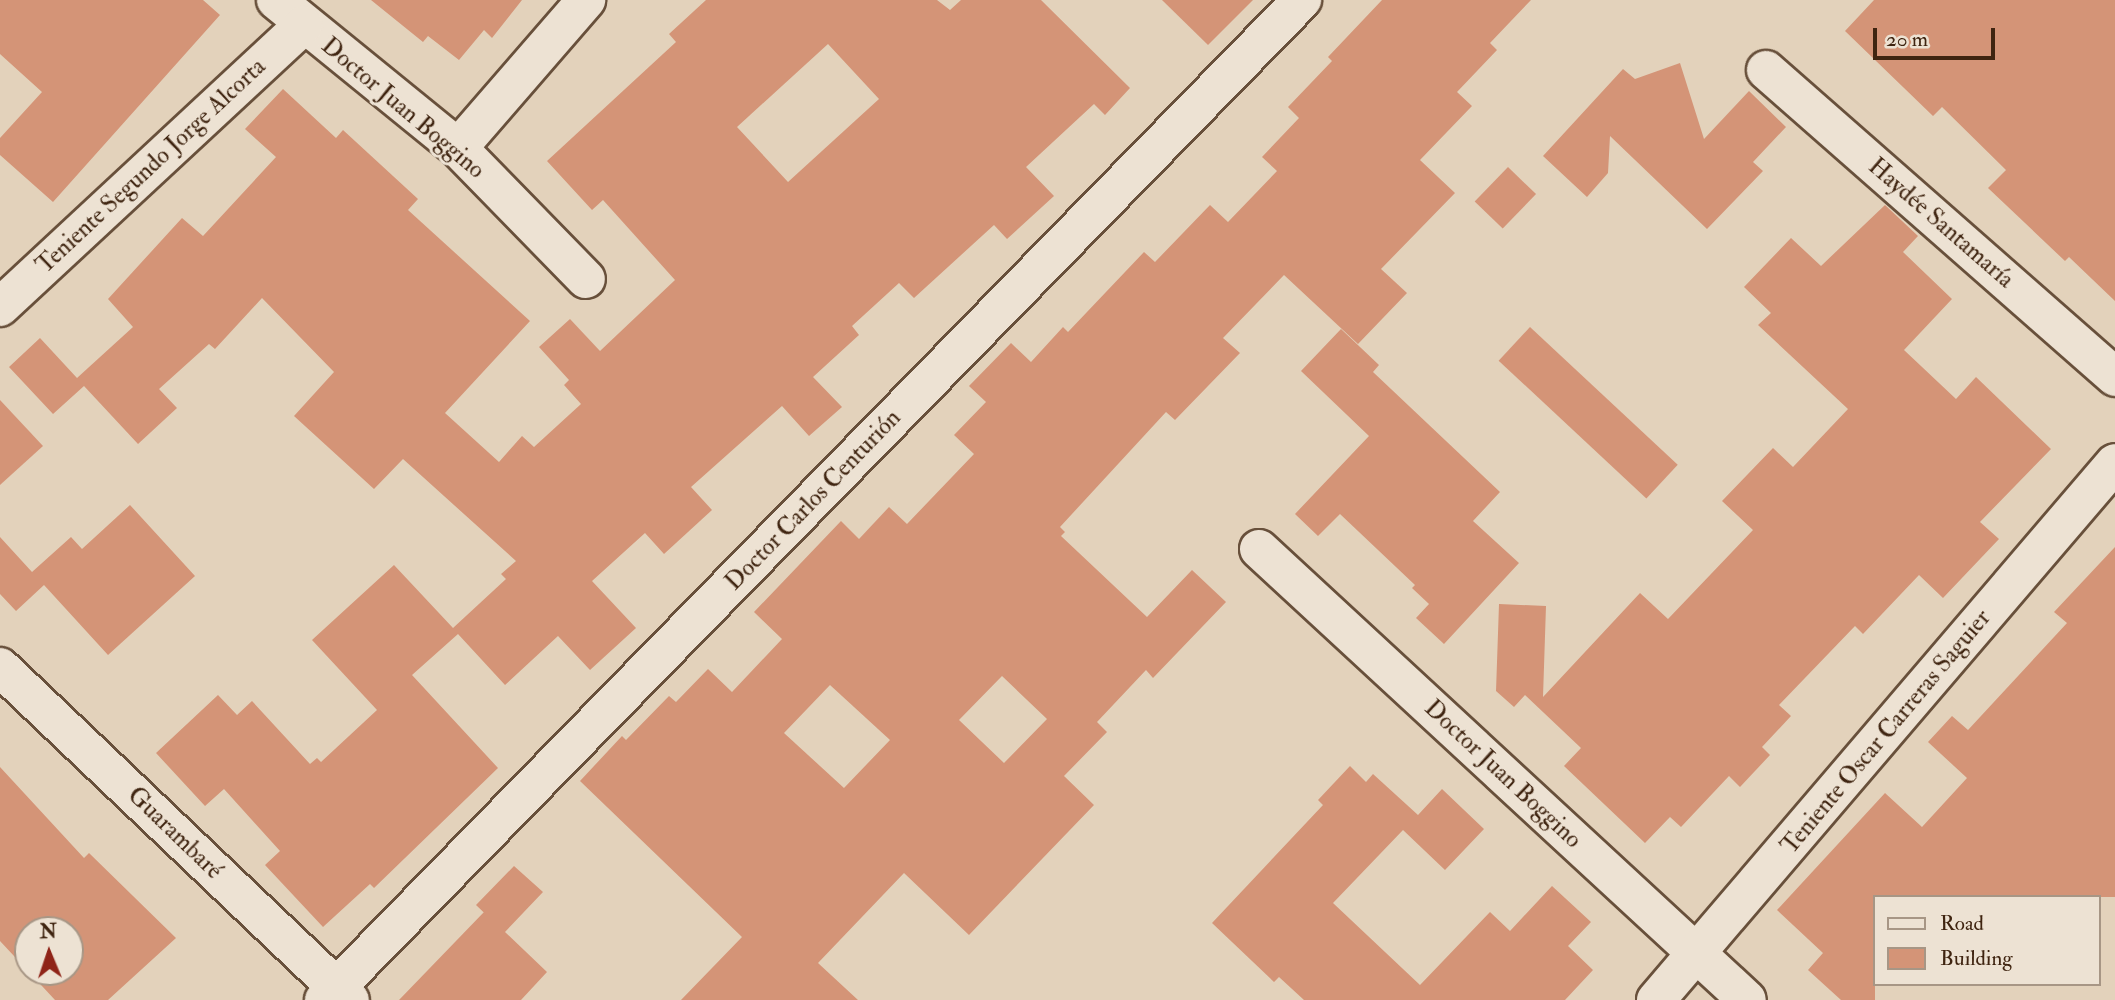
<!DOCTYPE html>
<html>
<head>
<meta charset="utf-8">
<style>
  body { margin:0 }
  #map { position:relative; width:2115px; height:1000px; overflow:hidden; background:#e3d2bb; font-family:"IM FELL Double Pica",serif }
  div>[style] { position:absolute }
  .building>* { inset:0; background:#d49477; transform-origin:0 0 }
  .roads { filter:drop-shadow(2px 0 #68503b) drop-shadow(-2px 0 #68503b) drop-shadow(0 2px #68503b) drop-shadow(0 -2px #68503b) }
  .minor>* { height:38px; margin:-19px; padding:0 19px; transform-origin:19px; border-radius:19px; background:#ede2d3 }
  span { translate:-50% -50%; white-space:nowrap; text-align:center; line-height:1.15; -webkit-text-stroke:6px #ede2d3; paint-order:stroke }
  .street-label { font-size:24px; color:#3f2410 }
  .legend { position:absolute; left:1873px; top:895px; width:228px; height:91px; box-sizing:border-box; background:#ede2d3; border:2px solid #a79685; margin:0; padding:9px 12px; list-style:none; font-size:21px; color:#3f2410 }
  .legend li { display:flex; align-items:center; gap:14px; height:35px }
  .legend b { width:35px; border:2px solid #a79685 }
  .north { position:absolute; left:14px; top:916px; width:70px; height:70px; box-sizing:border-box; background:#ede2d3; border:2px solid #a79685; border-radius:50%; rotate:358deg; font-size:19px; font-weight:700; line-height:28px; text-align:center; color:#3f2410 }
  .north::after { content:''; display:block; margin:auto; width:24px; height:32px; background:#8f2418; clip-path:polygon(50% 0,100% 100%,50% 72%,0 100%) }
  .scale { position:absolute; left:1873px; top:28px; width:122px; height:32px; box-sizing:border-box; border:4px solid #3f2410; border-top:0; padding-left:9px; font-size:21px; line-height:24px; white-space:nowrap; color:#3f2410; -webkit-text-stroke:5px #ede2d3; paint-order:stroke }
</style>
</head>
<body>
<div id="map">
  <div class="building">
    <div style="clip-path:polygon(0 0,203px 0,220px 15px,53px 202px,0 155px,0 138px,42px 92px,0 54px)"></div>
    <div style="clip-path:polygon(371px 0,522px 0,492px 38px,484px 30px,459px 60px,428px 36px,423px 42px)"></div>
    <div style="clip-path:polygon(evenodd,706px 0,937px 0,950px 10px,961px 0,1041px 0,1130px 88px,1105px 115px,1094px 104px,1026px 167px,1054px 196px,1007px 239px,994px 225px,914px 298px,899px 283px,852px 326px,859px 335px,813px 377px,842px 407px,809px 436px,782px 406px,691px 487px,712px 510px,664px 554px,645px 533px,592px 581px,636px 628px,590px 670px,558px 636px,505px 685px,458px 634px,412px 675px,498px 768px,374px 888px,370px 884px,323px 927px,265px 865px,280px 851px,224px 789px,205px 806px,156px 753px,218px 695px,237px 715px,252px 701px,310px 764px,317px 758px,321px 762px,377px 710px,312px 640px,394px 565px,453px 628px,506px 579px,501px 574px,516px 561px,403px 459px,374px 489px,294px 416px,334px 372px,262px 298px,215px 349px,209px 344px,159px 389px,177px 408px,138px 444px,84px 386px,53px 414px,9px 367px,40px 338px,77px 378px,133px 327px,108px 299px,182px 218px,203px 236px,276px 157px,245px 129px,283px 89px,336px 138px,343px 130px,418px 199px,408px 210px,530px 321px,445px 413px,499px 462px,522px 436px,534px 447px,581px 404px,564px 385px,569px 380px,539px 347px,570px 319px,600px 351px,675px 280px,603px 200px,592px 210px,547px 161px,676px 42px,669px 34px,706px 0,828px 44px,879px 99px,788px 182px,737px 127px,828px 44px)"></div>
    <div style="clip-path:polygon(1162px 0,1253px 0,1208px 45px)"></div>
    <div style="clip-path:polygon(evenodd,1382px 0,1531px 0,1490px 43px,1497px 50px,1457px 92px,1472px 106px,1420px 160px,1455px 193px,1381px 269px,1407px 293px,1358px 344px,1284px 275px,1223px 338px,1240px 353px,1175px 420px,1166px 412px,1060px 527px,1065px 532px,1061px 536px,1147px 617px,1192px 570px,1226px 602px,1153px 678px,1146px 670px,1097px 722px,1107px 732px,1064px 776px,1094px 805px,969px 935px,904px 873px,818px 963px,858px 1000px,681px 1000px,742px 937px,580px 781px,622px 736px,626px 740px,669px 696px,676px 702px,708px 669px,732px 692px,782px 639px,754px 612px,841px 521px,859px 539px,889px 507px,907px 524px,974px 454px,954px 435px,986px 402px,969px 386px,1011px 343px,1031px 362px,1063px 327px,1068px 332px,1144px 252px,1155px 262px,1210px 205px,1228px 222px,1277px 171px,1262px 157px,1299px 118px,1288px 107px,1332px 61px,1328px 57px,1382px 0,1002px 676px,1047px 719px,1004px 763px,959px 720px,1002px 676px,1382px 0,830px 685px,890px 740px,844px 788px,784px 733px,830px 685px)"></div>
    <div style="clip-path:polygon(1874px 0,2115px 0,2115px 301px,2069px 257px,2065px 261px,1988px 188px,2006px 170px,1942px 107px,1933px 116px,1845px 31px)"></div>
    <div style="clip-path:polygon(1680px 63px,1704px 139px,1749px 91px,1786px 127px,1753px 162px,1763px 171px,1707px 229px,1610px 136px,1608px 173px,1587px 197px,1543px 156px,1623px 69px,1635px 79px)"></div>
    <div style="left:1508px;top:167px;width:39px;height:48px;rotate:44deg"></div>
    <div style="clip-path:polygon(1885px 205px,1918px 236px,1903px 252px,1952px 299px,1904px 350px,1956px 399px,1976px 377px,2051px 449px,1980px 522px,1999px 539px,1943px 598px,1919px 575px,1863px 634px,1855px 626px,1779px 705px,1791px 716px,1762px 747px,1770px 755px,1740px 787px,1729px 776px,1681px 827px,1670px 817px,1645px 843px,1564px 766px,1581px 748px,1525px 695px,1514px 707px,1496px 691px,1499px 604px,1546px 606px,1543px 697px,1640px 593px,1668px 619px,1753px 530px,1722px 501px,1773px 448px,1793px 467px,1848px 409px,1758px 325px,1771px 313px,1744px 287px,1791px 238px,1821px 266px)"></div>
    <div style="left:1530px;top:327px;width:202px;height:46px;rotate:43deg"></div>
    <div style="clip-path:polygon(1341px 329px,1379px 365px,1373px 372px,1500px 492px,1473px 521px,1519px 563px,1444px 644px,1416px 618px,1429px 604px,1412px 588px,1415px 585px,1340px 514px,1318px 536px,1295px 514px,1369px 436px,1301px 371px)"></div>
    <div style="clip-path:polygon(0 400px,43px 446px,0 485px)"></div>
    <div style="clip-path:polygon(130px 505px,195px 576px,108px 655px,44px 585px,16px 611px,0 594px,0 537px,32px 572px,71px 537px,82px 549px)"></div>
    <div style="clip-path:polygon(2115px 547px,2115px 897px,1875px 897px,1875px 1000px,1841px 1000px,1808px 970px,1823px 953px,1777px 910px,1885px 793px,1922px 827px,1967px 778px,1928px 742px,1952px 716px,1968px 730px,2067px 623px,2054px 612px)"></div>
    <div style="clip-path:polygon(1350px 766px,1366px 782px,1373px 774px,1418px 815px,1442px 789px,1484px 829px,1445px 870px,1403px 830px,1333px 903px,1420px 985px,1490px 912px,1510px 931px,1552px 886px,1591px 922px,1568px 946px,1593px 970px,1565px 1000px,1304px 1000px,1279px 977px,1274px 982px,1212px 923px,1323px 805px,1318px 800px)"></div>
    <div style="clip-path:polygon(0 767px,84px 858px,89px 853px,176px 938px,108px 1000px,55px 1000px,29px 972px,70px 972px,70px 930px,28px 930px,28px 971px,0 941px)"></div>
    <div style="clip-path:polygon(514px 866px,543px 892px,505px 932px,547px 972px,521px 1000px,399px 1000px,484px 912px,499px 927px,476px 905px)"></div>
  </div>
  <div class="roads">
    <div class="minor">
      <div style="left:276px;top:0;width:235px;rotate:39.1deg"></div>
      <div style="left:458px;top:148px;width:183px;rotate:45.7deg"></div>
      <div style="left:1766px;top:70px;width:465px;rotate:41.3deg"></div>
      <div style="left:458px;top:148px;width:196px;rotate:-49.1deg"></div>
      <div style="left:0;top:307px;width:414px;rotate:-42.9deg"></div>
      <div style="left:1259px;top:549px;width:664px;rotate:42.74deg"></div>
      <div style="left:0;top:667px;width:483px;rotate:43.6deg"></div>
      <div style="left:324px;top:1000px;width:1399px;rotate:-45.64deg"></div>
      <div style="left:1656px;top:1000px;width:706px;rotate:-49.48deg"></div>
    </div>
  </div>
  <div class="street-label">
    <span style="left:403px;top:108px;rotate:40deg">Doctor Juan Boggino</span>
    <span style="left:151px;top:166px;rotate:-43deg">Teniente Segundo Jorge Alcorta</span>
    <span style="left:1941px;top:223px;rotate:41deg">Haydée Santamaría</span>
    <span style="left:813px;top:500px;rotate:-46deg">Doctor Carlos Centurión</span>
    <span style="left:1886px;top:732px;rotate:-50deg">Teniente Oscar Carreras Saguier</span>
    <span style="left:1503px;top:774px;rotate:43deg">Doctor Juan Boggino</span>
    <span style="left:175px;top:833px;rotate:44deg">Guarambaré</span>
  </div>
  <ul class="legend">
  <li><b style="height:9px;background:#ede2d3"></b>Road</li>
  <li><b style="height:19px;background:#d49477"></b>Building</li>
  </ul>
  <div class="north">N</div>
  <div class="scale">20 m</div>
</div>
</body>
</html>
